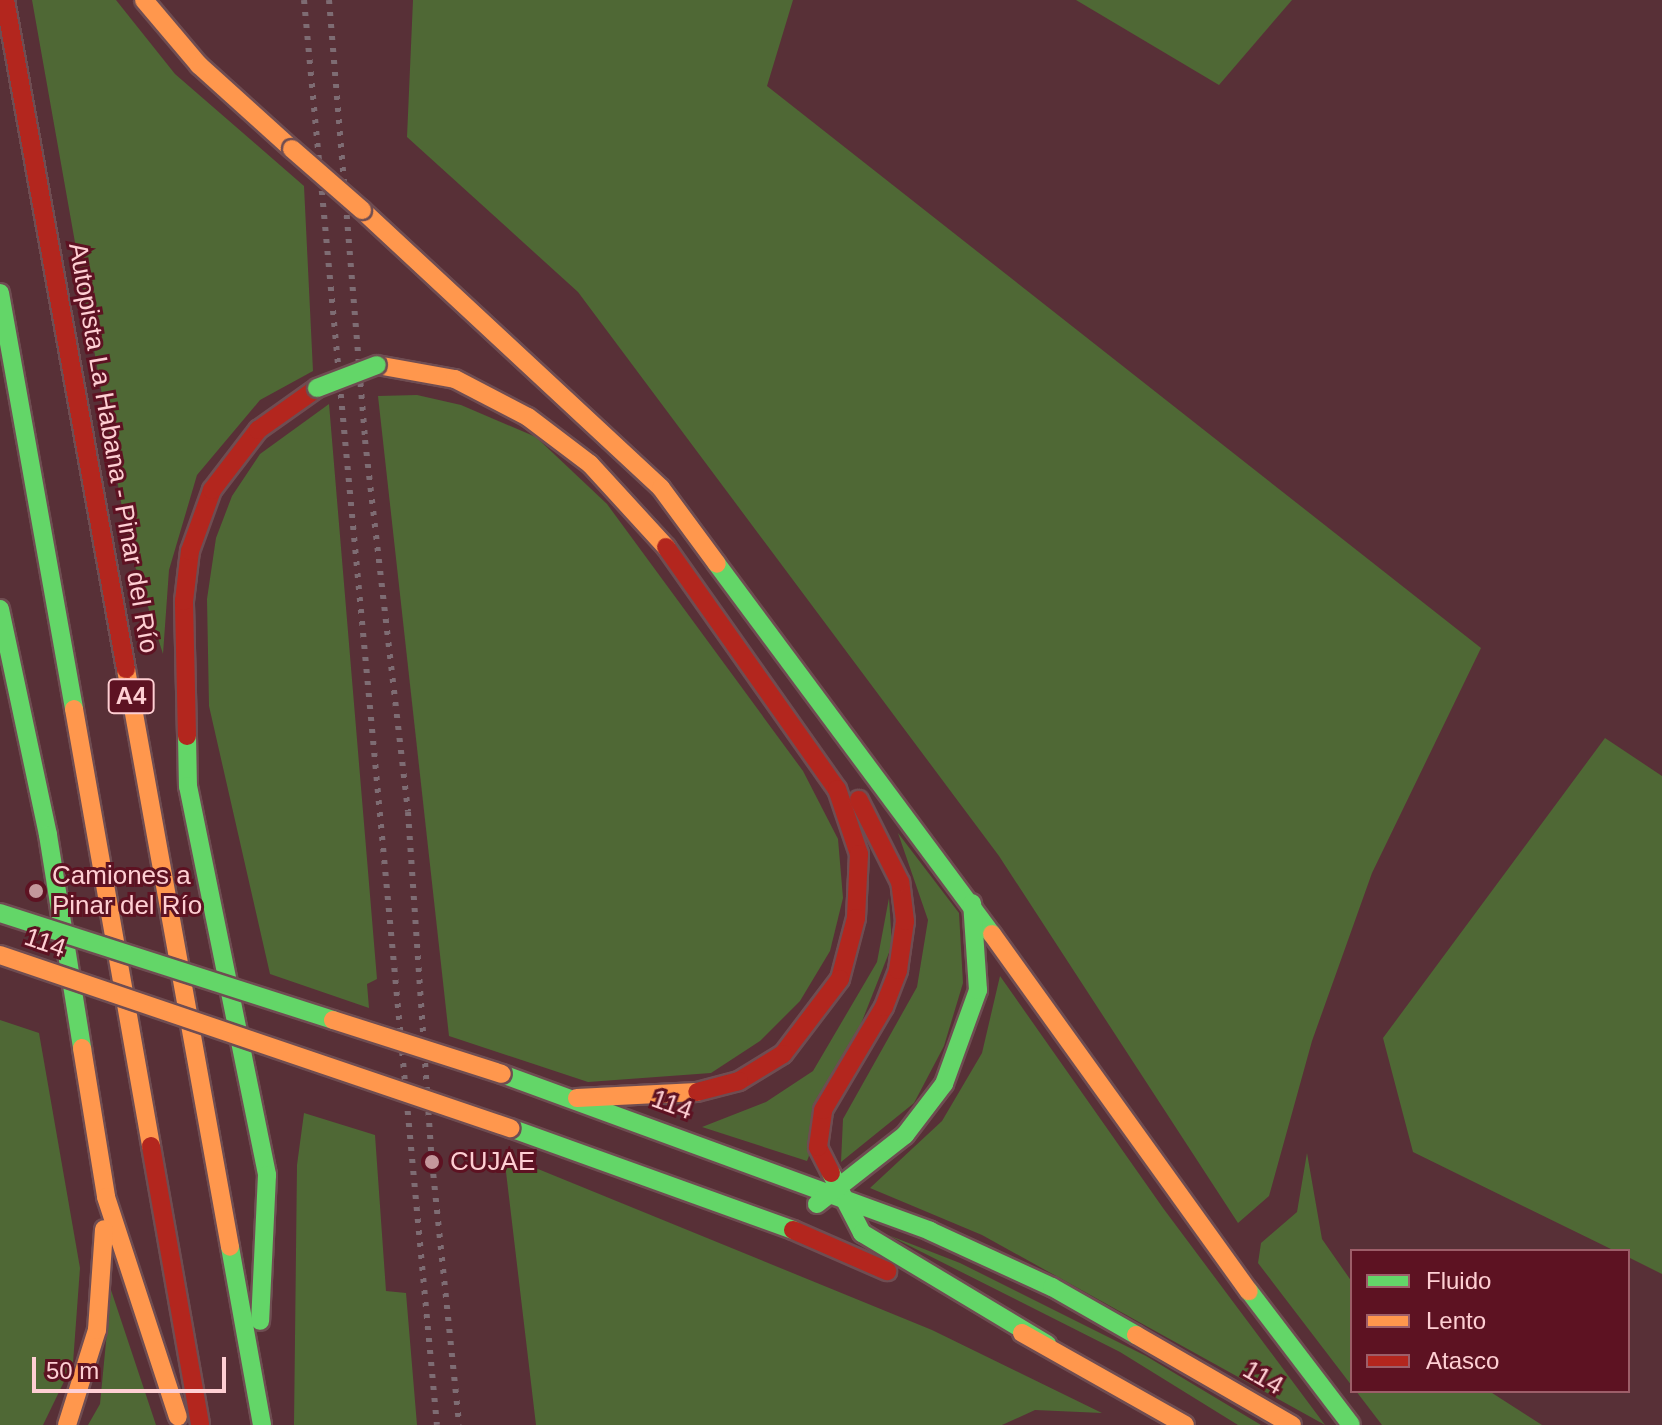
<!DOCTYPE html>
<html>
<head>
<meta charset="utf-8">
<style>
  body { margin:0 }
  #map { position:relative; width:1662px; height:1425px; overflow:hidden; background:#583037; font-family:Helvetica,sans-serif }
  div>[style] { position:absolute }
  .green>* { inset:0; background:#4f6835 }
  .roads { filter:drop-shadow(2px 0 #6f4d52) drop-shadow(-2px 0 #6f4d52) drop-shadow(0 2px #6f4d52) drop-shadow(0 -2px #6f4d52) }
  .fast>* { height:18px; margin:-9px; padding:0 9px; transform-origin:9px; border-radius:9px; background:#63d668 }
  .slow>* { height:18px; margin:-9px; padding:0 9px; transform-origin:9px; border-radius:9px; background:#ff974d }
  .jam>* { height:18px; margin:-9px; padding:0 9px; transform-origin:9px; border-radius:9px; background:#b3261e }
  .rail>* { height:6px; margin-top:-3px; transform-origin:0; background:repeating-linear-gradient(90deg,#7e6c73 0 4px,transparent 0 12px) }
  .bridges { filter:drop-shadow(2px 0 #6f4d52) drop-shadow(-2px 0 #6f4d52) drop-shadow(0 2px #6f4d52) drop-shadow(0 -2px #6f4d52) }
  .fast-bridge>* { height:18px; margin:-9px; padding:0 9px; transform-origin:9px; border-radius:9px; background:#63d668 }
  .slow-bridge>* { height:18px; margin:-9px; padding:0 9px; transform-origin:9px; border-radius:9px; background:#ff974d }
  .dots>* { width:22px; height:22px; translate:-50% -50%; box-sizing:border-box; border:4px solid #5d1222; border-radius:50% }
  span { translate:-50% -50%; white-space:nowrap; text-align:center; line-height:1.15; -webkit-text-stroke:6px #5d1222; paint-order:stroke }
  .shield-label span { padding:2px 6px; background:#5d1222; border:2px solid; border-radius:6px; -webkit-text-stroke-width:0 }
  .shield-label { font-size:24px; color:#fecfd3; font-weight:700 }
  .street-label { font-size:26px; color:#fecfd3 }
  .poi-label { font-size:26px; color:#fecfd3 }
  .left { translate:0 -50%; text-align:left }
  .legend { position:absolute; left:1350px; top:1249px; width:280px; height:144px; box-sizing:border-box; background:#5d1222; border:2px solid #9d5e69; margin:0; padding:10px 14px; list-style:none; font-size:24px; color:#fecfd3 }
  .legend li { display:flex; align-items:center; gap:16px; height:40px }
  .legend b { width:40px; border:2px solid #9d5e69 }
  .scale { position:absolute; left:32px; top:1357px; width:194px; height:36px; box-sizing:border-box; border:4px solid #fecfd3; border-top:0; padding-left:10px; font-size:24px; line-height:28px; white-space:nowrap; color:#fecfd3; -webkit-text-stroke:6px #5d1222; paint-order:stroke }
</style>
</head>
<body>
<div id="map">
  <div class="green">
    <div style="clip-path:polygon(32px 0,116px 0,175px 74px,304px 186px,313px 371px,260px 400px,197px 475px,169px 570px,163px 654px,129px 547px)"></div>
    <div style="clip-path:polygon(413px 0,793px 0,767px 86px,1481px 648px,1372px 873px,1312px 1041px,1269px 1196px,1238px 1223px,999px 856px,578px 292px,407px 137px)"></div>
    <div style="clip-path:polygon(1076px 0,1292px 0,1219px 85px)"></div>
    <div style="clip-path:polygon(417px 395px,461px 405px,536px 437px,607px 504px,803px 771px,838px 839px,843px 898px,830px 951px,800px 1001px,760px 1041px,711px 1073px,588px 1082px,449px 1036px,378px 396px)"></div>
    <div style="clip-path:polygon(329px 404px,377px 979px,367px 984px,369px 1008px,270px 974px,209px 706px,207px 599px,216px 538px,232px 496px,260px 454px)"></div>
    <div style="clip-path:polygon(1605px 738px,1662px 776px,1662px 1274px,1628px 1257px,1628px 1251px,1615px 1251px,1413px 1152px,1383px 1038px)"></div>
    <div style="clip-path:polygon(898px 833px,959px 913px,963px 983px,944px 1046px,914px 1103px,841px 1162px,843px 1119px,917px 987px,928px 920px)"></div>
    <div style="clip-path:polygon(889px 898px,892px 945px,807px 1161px,702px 1127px,766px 1102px,813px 1071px,877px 962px)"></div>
    <div style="clip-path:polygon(1000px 976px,1163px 1208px,1325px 1425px,982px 1235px,870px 1188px,942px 1121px,982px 1053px)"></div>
    <div style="clip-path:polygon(0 1020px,39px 1033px,80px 1268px,73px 1363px,43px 1425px,0 1425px)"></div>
    <div style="clip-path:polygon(304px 1113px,375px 1135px,386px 1291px,406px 1293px,417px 1425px,294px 1425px,297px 1165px)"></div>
    <div style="clip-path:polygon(1307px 1153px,1322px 1239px,1352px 1282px,1352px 1386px,1258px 1263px,1261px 1243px,1297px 1212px)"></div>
    <div style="clip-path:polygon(504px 1155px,932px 1330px,1102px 1413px,1035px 1410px,1002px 1425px,536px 1425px)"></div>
    <div style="clip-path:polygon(888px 1235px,960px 1263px,1146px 1356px,1261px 1425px,1238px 1425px,1120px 1352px)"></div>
    <div style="clip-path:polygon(111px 1290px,156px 1425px,88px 1425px,100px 1404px)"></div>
    <div style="clip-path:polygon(1356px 1391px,1489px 1391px,1542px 1425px,1382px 1425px)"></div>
  </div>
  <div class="roads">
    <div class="fast">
      <div style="left:0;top:293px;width:423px;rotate:79.9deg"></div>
      <div style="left:717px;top:564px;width:461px;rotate:53.4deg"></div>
      <div style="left:0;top:609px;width:231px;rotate:78deg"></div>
      <div style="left:48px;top:835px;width:216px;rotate:80.9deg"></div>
      <div style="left:187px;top:736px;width:50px;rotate:88.9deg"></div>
      <div style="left:188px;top:786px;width:397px;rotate:78.5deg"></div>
      <div style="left:267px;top:1175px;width:146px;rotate:92.7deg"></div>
      <div style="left:502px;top:1074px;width:456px;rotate:20.1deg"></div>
      <div style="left:930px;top:1231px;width:134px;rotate:24.7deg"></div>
      <div style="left:1052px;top:1287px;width:97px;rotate:29.7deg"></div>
      <div style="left:510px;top:1128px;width:301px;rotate:19.8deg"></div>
      <div style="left:831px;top:1173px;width:68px;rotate:62.7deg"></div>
      <div style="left:862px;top:1233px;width:216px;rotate:31deg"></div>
      <div style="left:817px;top:1204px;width:112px;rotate:-38.1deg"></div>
      <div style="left:905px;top:1135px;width:64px;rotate:-52.6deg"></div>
      <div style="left:944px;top:1084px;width:100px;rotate:-70.1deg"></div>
      <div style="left:978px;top:990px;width:87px;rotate:-93.9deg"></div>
      <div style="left:230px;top:1247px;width:181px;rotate:79.8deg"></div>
      <div style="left:1249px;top:1291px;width:168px;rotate:52.7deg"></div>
    </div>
    <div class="slow">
      <div style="left:144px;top:0;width:85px;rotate:49.8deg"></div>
      <div style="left:199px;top:65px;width:125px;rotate:42.1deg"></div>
      <div style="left:362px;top:210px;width:408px;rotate:42.9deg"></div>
      <div style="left:661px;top:488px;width:94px;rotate:53.6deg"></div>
      <div style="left:377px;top:365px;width:79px;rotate:10.2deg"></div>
      <div style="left:455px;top:379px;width:82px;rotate:27.5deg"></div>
      <div style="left:528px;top:417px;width:78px;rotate:37.2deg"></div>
      <div style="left:590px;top:464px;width:113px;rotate:47.5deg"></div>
      <div style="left:126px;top:669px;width:587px;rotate:79.8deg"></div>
      <div style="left:74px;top:709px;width:444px;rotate:80deg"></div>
      <div style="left:992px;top:934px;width:440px;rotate:54.3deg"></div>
      <div style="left:82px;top:1048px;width:151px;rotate:80.8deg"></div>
      <div style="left:106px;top:1197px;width:231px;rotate:71.9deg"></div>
      <div style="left:577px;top:1098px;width:120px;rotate:-2.9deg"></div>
      <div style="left:1022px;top:1333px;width:187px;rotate:29.4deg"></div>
      <div style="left:1136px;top:1335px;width:180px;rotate:30deg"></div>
      <div style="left:67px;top:1425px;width:100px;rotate:-72.5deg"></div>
      <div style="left:97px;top:1330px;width:101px;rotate:-86deg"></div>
    </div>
    <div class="jam">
      <div style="left:5px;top:0;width:680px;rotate:79.75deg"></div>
      <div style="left:666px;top:547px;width:296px;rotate:54.8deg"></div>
      <div style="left:837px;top:789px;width:69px;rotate:71.3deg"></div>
      <div style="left:859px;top:854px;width:64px;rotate:92.7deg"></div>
      <div style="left:856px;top:918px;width:63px;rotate:104.7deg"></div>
      <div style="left:840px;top:979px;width:94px;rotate:127.2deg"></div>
      <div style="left:783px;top:1054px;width:52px;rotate:148.5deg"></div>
      <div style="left:739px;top:1081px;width:43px;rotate:165.3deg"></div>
      <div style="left:187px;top:736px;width:135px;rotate:-91.3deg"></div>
      <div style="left:184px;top:601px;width:50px;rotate:-83.2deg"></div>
      <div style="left:190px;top:551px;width:65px;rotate:-70.2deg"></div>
      <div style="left:212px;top:490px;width:76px;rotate:-52.5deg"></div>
      <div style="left:258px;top:430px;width:72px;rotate:-35.4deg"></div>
      <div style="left:151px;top:1146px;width:283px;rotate:80deg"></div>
      <div style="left:831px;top:1173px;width:29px;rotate:-117deg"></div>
      <div style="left:818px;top:1147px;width:37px;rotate:-82deg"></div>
      <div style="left:823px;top:1110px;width:120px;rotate:-59.4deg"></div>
      <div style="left:884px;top:1007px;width:40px;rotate:-69deg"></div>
      <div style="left:898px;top:970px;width:49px;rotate:-81.9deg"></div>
      <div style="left:905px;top:921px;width:39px;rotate:-97deg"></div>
      <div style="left:900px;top:882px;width:92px;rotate:-116.6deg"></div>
      <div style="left:793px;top:1230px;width:103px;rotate:23.6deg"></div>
    </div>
  </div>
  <div class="rail">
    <div style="left:304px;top:0;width:1431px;rotate:84.67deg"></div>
    <div style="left:329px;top:0;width:441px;rotate:85.3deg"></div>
    <div style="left:365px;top:440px;width:374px;rotate:83.4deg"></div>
    <div style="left:408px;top:812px;width:351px;rotate:86.1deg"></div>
    <div style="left:432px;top:1162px;width:264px;rotate:84.1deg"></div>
  </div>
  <div class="bridges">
    <div class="fast-bridge">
      <div style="left:317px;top:388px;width:64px;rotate:-21deg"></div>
      <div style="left:0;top:913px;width:350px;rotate:17.8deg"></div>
    </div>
    <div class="slow-bridge">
      <div style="left:292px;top:149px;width:93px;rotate:41.1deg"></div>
      <div style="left:0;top:955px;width:539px;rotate:18.74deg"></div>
      <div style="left:333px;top:1020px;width:177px;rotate:17.7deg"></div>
    </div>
  </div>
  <div class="dots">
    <div style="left:36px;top:891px;background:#c4979c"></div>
    <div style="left:432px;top:1162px;background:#c4979c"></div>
  </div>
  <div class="shield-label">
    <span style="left:131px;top:696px">A4</span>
  </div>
  <div class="street-label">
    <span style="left:113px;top:448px;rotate:80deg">Autopista La Habana - Pinar del Río</span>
    <span style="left:45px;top:943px;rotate:19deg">114</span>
    <span style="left:672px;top:1105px;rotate:20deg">114</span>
    <span style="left:1263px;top:1378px;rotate:30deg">114</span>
  </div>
  <div class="poi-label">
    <span class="left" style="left:52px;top:891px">Camiones a<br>Pinar del Río</span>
    <span class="left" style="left:450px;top:1162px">CUJAE</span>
  </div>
  <ul class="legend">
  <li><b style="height:10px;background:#63d668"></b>Fluido</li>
  <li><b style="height:10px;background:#ff974d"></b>Lento</li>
  <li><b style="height:10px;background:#b3261e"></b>Atasco</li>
  </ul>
  <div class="scale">50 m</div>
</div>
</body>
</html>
